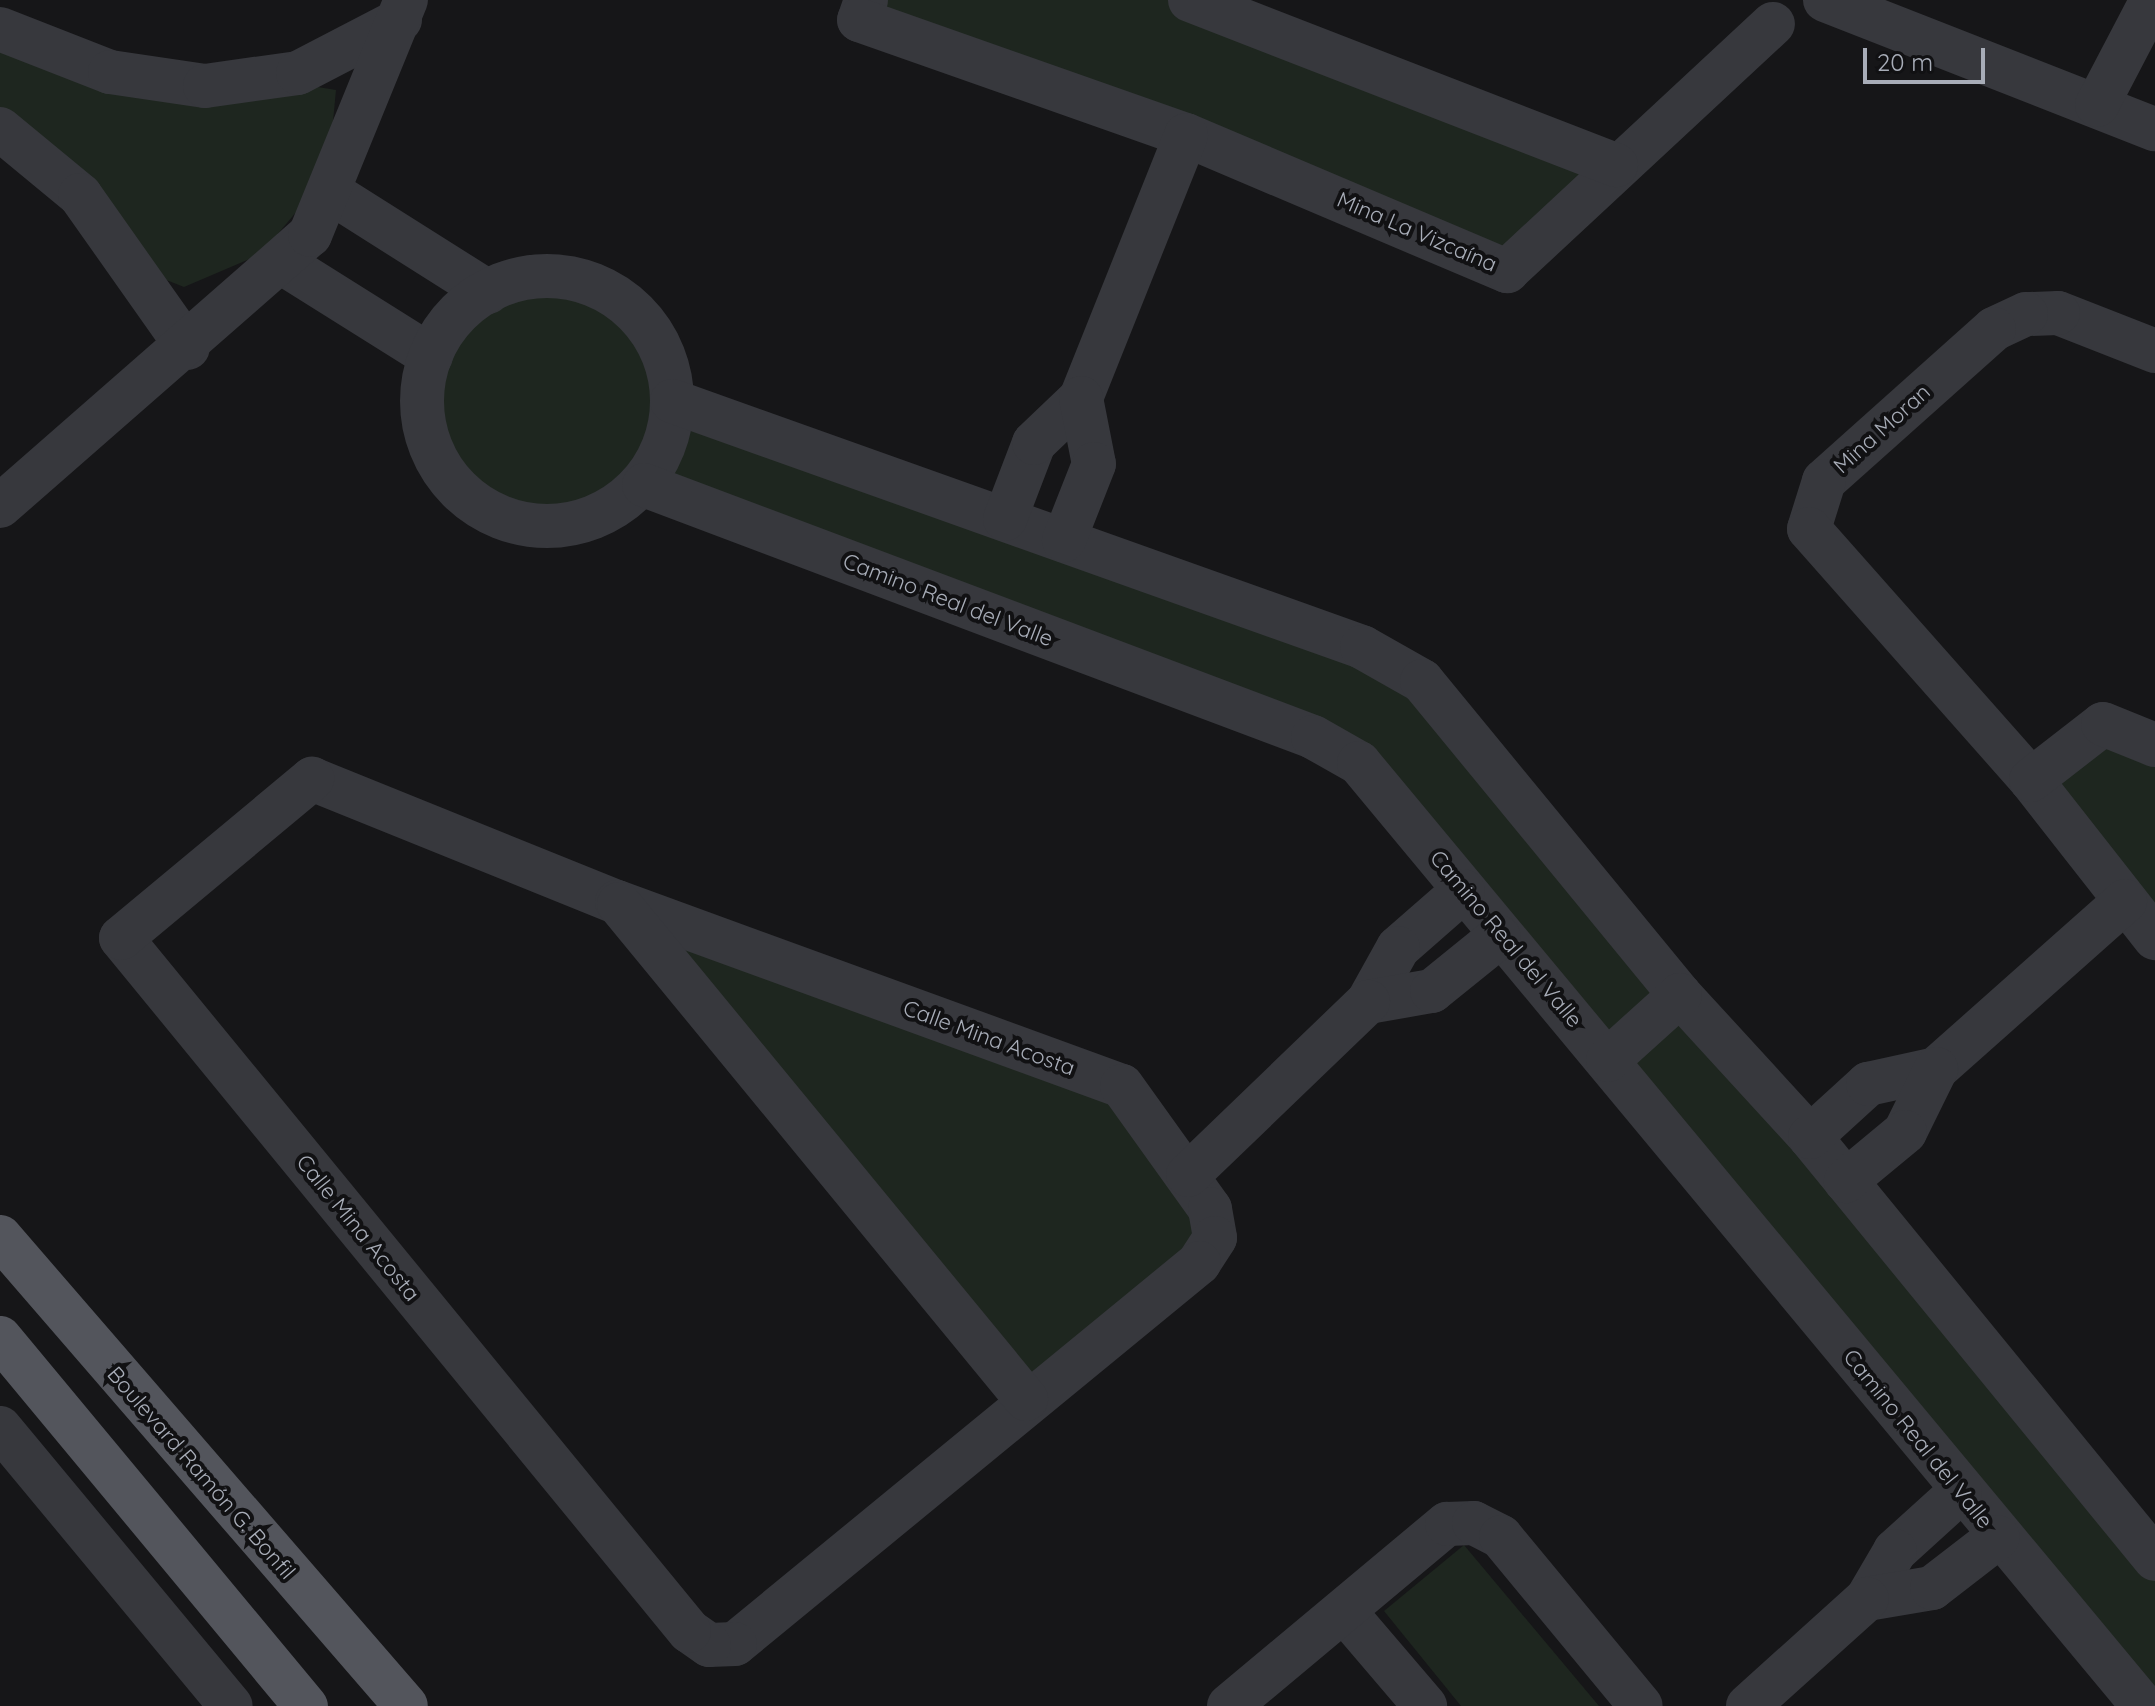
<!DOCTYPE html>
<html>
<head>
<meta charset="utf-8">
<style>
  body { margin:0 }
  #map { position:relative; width:2155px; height:1706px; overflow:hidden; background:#161618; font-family:Quicksand,sans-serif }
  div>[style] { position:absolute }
  .green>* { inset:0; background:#1e261f }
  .minor>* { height:44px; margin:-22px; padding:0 22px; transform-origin:22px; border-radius:22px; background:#37383d }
  .minor>.ring { margin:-22px; padding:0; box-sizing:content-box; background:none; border:44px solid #37383d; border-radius:50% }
  .major>* { height:44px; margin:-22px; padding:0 22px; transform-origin:22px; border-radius:22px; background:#53555c }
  span { translate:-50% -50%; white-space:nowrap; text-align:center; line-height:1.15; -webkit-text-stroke:8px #111113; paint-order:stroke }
  .street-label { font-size:22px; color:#a8adb8 }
  .scale { position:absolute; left:1863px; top:48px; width:122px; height:36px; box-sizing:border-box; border:4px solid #a8adb8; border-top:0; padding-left:10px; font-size:24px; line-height:28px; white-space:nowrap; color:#a8adb8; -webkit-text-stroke:6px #111113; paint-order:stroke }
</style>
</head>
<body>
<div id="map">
  <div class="green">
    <div style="clip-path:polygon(866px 0,1190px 0,1616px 165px,1507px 271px)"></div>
    <div style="clip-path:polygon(0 35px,336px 90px,331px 142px,297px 211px,261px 254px,184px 287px,136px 268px,0 111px)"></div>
    <div style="clip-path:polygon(553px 275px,590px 283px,623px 301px,650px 328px,667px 363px,672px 401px,1422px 681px,2155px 1559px,2155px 1706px,1359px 763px,644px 485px,597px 516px,562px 526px,524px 525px,459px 491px,437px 461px,424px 426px,431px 356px,452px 321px,480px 295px,515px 280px)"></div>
    <div style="clip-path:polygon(2103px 724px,2155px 745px,2155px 938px,2031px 780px)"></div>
    <div style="clip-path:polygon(617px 902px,1122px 1086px,1215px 1238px,1026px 1399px)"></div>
    <div style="clip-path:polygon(1464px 1545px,1599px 1706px,1461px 1706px,1384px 1611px)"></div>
  </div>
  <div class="minor">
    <div style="left:866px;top:0;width:21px;rotate:109deg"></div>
    <div style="left:859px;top:20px;width:347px;rotate:19.4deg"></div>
    <div style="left:1186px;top:135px;width:349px;rotate:23deg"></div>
    <div style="left:1507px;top:271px;width:363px;rotate:-42.9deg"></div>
    <div style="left:1190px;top:0;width:457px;rotate:21.2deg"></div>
    <div style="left:1825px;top:0;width:354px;rotate:21.4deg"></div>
    <div style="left:0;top:29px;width:118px;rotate:21.4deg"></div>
    <div style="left:110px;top:72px;width:96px;rotate:8.4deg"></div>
    <div style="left:205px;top:86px;width:94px;rotate:-8deg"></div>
    <div style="left:298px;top:73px;width:115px;rotate:-27.5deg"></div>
    <div style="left:2097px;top:105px;width:119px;rotate:-62.4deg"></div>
    <div style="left:0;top:129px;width:104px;rotate:39.5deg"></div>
    <div style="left:80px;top:195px;width:187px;rotate:54.8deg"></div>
    <div style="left:330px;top:192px;width:187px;rotate:32.3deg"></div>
    <div style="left:281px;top:262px;width:177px;rotate:32.1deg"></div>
    <div class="ring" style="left:422px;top:276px;width:206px;height:206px"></div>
    <div style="left:2155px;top:351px;width:104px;rotate:-158.6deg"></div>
    <div style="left:2058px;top:313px;width:32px;rotate:178deg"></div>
    <div style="left:2026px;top:314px;width:35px;rotate:155deg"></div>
    <div style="left:1994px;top:329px;width:228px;rotate:138.2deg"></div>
    <div style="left:1824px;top:481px;width:50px;rotate:107.4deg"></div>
    <div style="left:1809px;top:529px;width:335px;rotate:48.5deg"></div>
    <div style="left:2031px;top:780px;width:201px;rotate:51.9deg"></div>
    <div style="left:1081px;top:398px;width:283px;rotate:-68.2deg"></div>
    <div style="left:672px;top:401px;width:733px;rotate:19.62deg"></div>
    <div style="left:1362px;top:647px;width:69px;rotate:29.5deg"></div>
    <div style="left:1422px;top:681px;width:406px;rotate:50.6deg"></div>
    <div style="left:1680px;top:995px;width:193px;rotate:47.5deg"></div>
    <div style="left:1810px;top:1137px;width:545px;rotate:50.73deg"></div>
    <div style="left:644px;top:485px;width:715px;rotate:20.64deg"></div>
    <div style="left:1313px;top:737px;width:53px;rotate:29.5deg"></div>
    <div style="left:1359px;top:763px;width:1226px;rotate:50.26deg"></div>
    <div style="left:0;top:506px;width:412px;rotate:-41.2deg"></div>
    <div style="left:310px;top:235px;width:254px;rotate:-67.8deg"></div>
    <div style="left:1005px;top:519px;width:81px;rotate:-69.1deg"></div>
    <div style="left:1034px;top:443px;width:65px;rotate:-43.8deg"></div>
    <div style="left:1081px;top:398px;width:67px;rotate:78.9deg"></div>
    <div style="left:1094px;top:464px;width:82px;rotate:111.5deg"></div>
    <div style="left:312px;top:779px;width:329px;rotate:22deg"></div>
    <div style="left:617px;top:902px;width:537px;rotate:20.02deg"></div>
    <div style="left:1122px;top:1086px;width:151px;rotate:54.4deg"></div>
    <div style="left:1210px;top:1209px;width:29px;rotate:80deg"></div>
    <div style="left:1215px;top:1238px;width:30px;rotate:123deg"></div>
    <div style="left:1199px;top:1263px;width:600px;rotate:140.61deg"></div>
    <div style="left:735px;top:1644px;width:26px;rotate:178deg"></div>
    <div style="left:709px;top:1645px;width:24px;rotate:-145deg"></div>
    <div style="left:689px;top:1631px;width:896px;rotate:-129.34deg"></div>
    <div style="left:121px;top:938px;width:249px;rotate:-39.8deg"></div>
    <div style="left:2031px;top:780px;width:91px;rotate:-37.9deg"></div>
    <div style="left:2103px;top:724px;width:56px;rotate:22deg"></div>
    <div style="left:1463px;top:891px;width:86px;rotate:138.8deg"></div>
    <div style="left:1398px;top:948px;width:62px;rotate:119.1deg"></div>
    <div style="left:1368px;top:1002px;width:65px;rotate:-9.8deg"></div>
    <div style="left:1432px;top:991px;width:86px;rotate:-38.9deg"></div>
    <div style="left:619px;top:904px;width:641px;rotate:50.57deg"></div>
    <div style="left:1608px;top:1060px;width:97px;rotate:-42.1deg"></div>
    <div style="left:1936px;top:1069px;width:253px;rotate:-41.6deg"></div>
    <div style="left:1810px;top:1137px;width:79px;rotate:-42.4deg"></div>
    <div style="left:1868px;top:1084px;width:70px;rotate:-12.4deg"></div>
    <div style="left:1936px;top:1069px;width:70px;rotate:116.2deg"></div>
    <div style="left:1905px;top:1132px;width:77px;rotate:140.3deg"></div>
    <div style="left:1188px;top:1175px;width:250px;rotate:-43.9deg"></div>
    <div style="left:0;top:1428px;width:361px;rotate:50.3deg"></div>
    <div style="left:1960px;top:1492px;width:88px;rotate:137.8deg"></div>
    <div style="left:1895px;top:1551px;width:56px;rotate:120.3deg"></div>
    <div style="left:1867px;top:1599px;width:66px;rotate:-9.6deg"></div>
    <div style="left:1932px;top:1588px;width:83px;rotate:-37.7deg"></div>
    <div style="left:1344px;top:1611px;width:125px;rotate:49.5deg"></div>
    <div style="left:1229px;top:1706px;width:284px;rotate:-39.9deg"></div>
    <div style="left:1447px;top:1524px;width:27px;rotate:-2deg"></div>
    <div style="left:1474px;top:1523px;width:30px;rotate:27deg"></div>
    <div style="left:1501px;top:1537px;width:219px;rotate:50.4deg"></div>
    <div style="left:1748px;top:1706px;width:160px;rotate:-42deg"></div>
  </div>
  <div class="major">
    <div style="left:0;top:1237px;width:620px;rotate:49.12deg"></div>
    <div style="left:0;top:1338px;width:479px;rotate:50.3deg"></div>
  </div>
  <div class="street-label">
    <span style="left:1417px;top:232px;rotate:23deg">Mina La Vizcaína</span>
    <span style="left:1882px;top:429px;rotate:-42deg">Mina Moran</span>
    <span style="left:948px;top:600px;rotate:21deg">Camino Real del Valle</span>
    <span style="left:1506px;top:939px;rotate:50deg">Camino Real del Valle</span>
    <span style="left:989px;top:1038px;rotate:20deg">Calle Mina Acosta</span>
    <span style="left:358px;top:1228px;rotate:51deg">Calle Mina Acosta</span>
    <span style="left:1918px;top:1439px;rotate:51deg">Camino Real del Valle</span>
    <span style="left:201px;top:1473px;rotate:49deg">Boulevard Ramón G. Bonfil</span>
  </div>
  <div class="scale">20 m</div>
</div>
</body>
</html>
